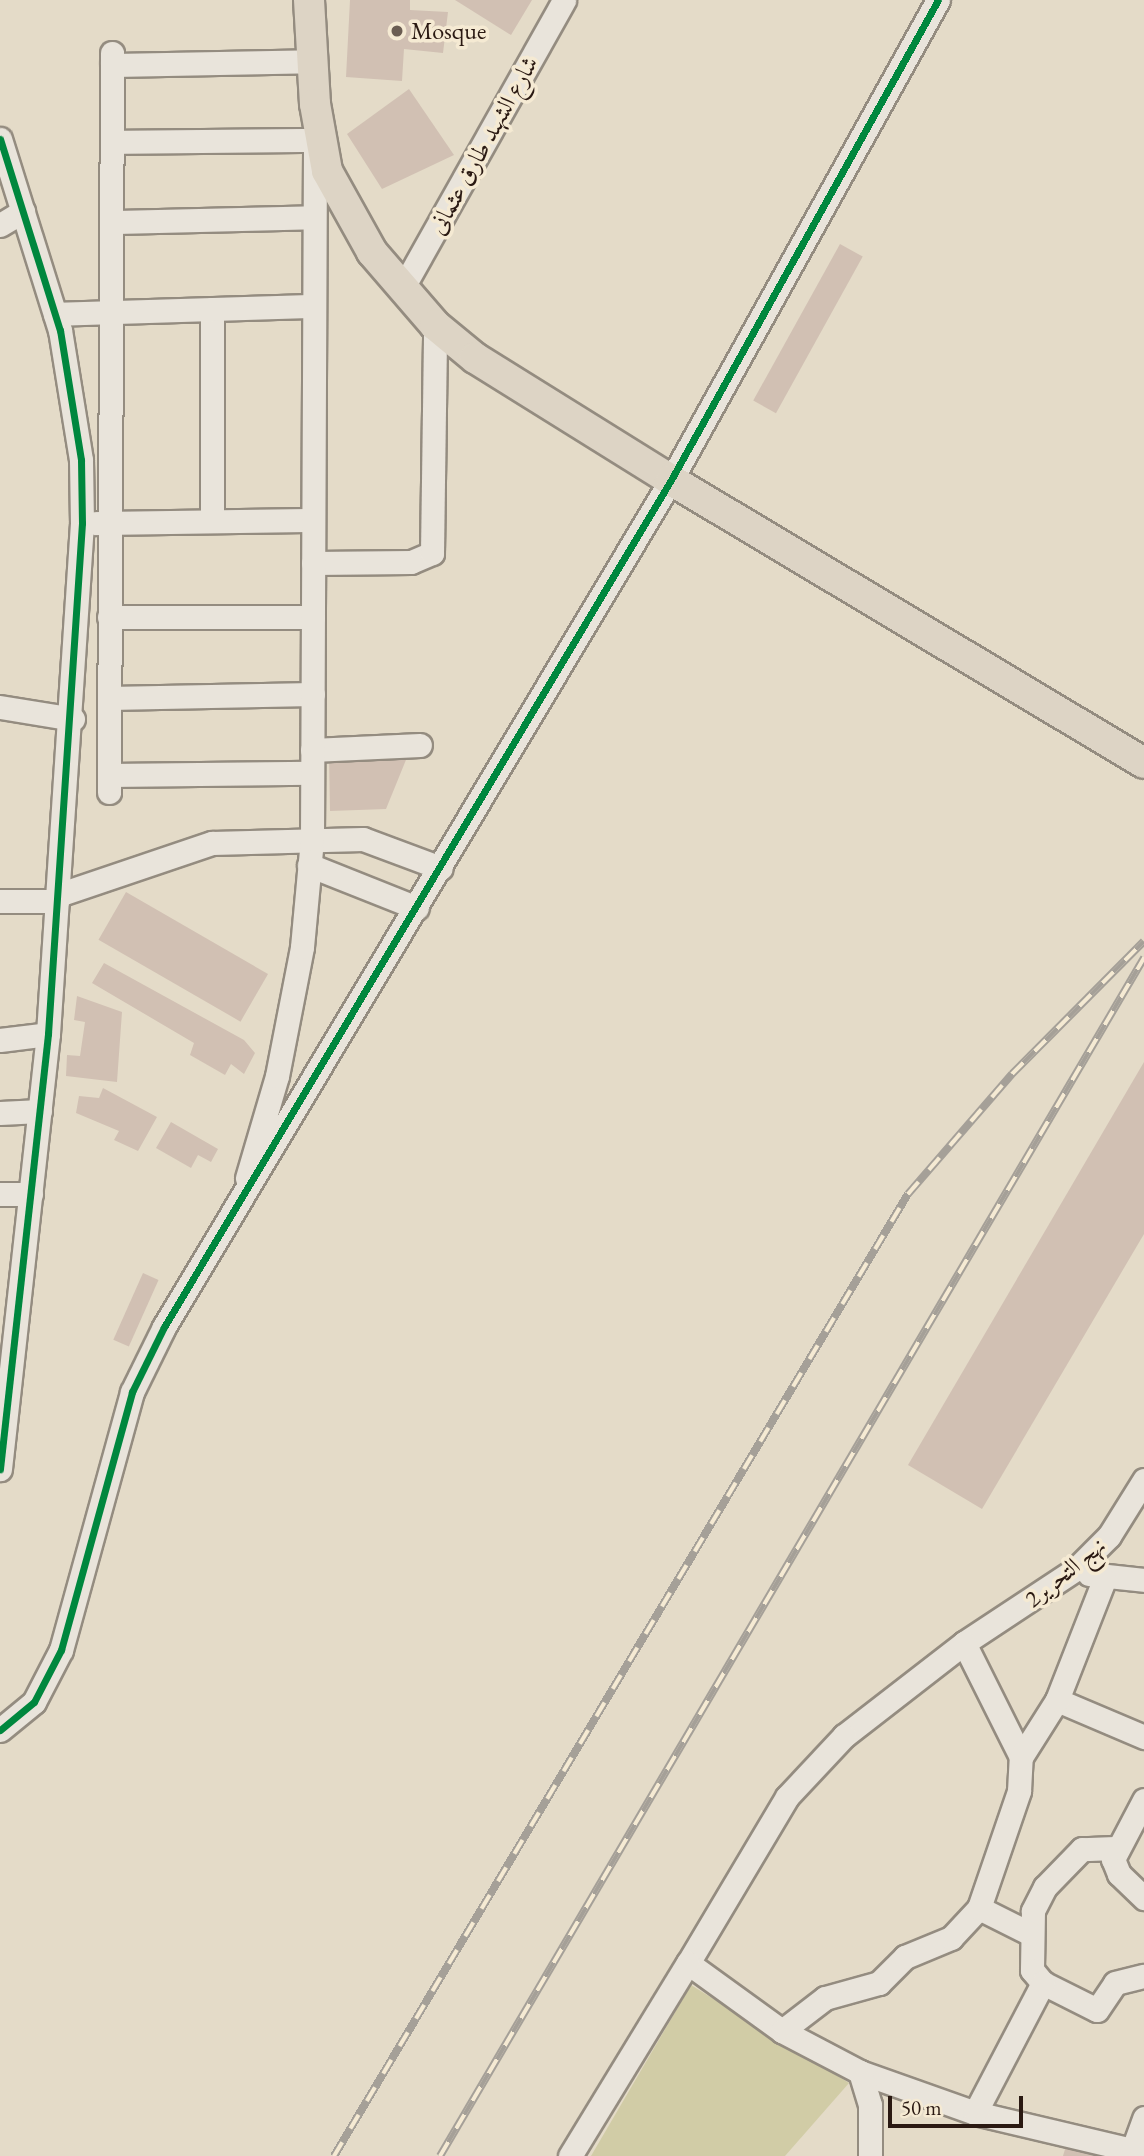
<!DOCTYPE html>
<html>
<head>
<meta charset="utf-8">
<style>
  body { margin:0 }
  #map { position:relative; width:1144px; height:2156px; overflow:hidden; background:#e4dbc8; font-family:"EB Garamond",Amiri,serif }
  div>[style] { position:absolute }
  .green>* { inset:0; background:#d1cca6 }
  .building>* { inset:0; background:#d1c0b3; transform-origin:0 0 }
  .roads { filter:drop-shadow(2px 0 #948c80) drop-shadow(-2px 0 #948c80) drop-shadow(0 2px #948c80) drop-shadow(0 -2px #948c80) }
  .minor>* { height:23px; margin:-11.5px; padding:0 11.5px; transform-origin:11.5px; border-radius:11.5px; background:#e9e4db }
  .major>* { height:30px; margin:-15px; padding:0 15px; transform-origin:15px; border-radius:15px; background:#ddd4c5 }
  .rail>* { height:8px; margin-top:-4px; transform-origin:0; background:repeating-linear-gradient(90deg,#f5ead3 0 16px,#a5a098 0 32px); box-sizing:border-box; border-block:2px solid #a5a098 }
  .cycleway>* { height:7px; margin:-3.5px; padding:0 3.5px; transform-origin:3.5px; border-radius:3.5px; background:#00873e }
  .dots>* { width:19px; height:19px; translate:-50% -50%; box-sizing:border-box; border:4px solid #f5ead3; border-radius:50% }
  span { translate:-50% -50%; white-space:nowrap; text-align:center; line-height:1.15; -webkit-text-stroke:7px #f5ead3; paint-order:stroke }
  .poi-label { font-size:24px; color:#2a1912 }
  .left { translate:0 -50%; text-align:left }
  .street-label { font-size:24px; color:#2a1912 }
  .scale { position:absolute; left:888px; top:2096px; width:135px; height:32px; box-sizing:border-box; border:4px solid #2a1912; border-top:0; padding-left:9px; font-size:21px; line-height:24px; white-space:nowrap; color:#2a1912; -webkit-text-stroke:5px #f5ead3; paint-order:stroke }
</style>
</head>
<body>
<div id="map">
  <div class="green">
    <div style="clip-path:polygon(691px 1985px,849px 2083px,785px 2156px,591px 2156px)"></div>
  </div>
  <div class="building">
    <div style="clip-path:polygon(350px 0,410px 0,410px 10px,448px 12px,443px 53px,404px 49px,402px 81px,346px 77px)"></div>
    <div style="clip-path:polygon(455px 0,532px 0,511px 35px)"></div>
    <div style="clip-path:polygon(409px 89px,454px 155px,382px 189px,347px 134px)"></div>
    <div style="left:840px;top:244px;width:26px;height:179px;rotate:29deg"></div>
    <div style="clip-path:polygon(410px 750px,386px 809px,330px 811px,329px 754px)"></div>
    <div style="left:126px;top:892px;width:164px;height:55px;rotate:30deg"></div>
    <div style="clip-path:polygon(104px 963px,244px 1040px,255px 1053px,244px 1074px,231px 1064px,225px 1075px,190px 1055px,194px 1043px,92px 983px)"></div>
    <div style="clip-path:polygon(77px 996px,122px 1012px,117px 1082px,66px 1076px,67px 1055px,80px 1056px,85px 1022px,74px 1020px)"></div>
    <div style="clip-path:polygon(1144px 1062px,1144px 1234px,982px 1509px,908px 1465px)"></div>
    <div style="clip-path:polygon(103px 1088px,157px 1117px,138px 1151px,114px 1140px,119px 1131px,76px 1113px,79px 1096px,99px 1098px)"></div>
    <div style="clip-path:polygon(171px 1122px,218px 1149px,211px 1162px,198px 1155px,191px 1168px,156px 1148px)"></div>
    <div style="left:143px;top:1273px;width:17px;height:73px;rotate:24deg"></div>
    <div style="clip-path:polygon(1068px 2139px,1135px 2156px,1063px 2156px)"></div>
  </div>
  <div class="roads">
    <div class="minor">
      <div style="left:112px;top:65px;width:201px;rotate:-1.1deg"></div>
      <div style="left:0;top:139px;width:200px;rotate:72.6deg"></div>
      <div style="left:60px;top:330px;width:132px;rotate:80.8deg"></div>
      <div style="left:81px;top:460px;width:63px;rotate:89.1deg"></div>
      <div style="left:82px;top:523px;width:512px;rotate:93.81deg"></div>
      <div style="left:48px;top:1034px;width:438px;rotate:96.3deg"></div>
      <div style="left:113px;top:142px;width:202px;rotate:-0.6deg"></div>
      <div style="left:116px;top:222px;width:198px;rotate:-1.4deg"></div>
      <div style="left:0;top:225px;width:27px;rotate:-31deg"></div>
      <div style="left:402px;top:289px;width:331px;rotate:-60.7deg"></div>
      <div style="left:212px;top:309px;width:212px;rotate:90deg"></div>
      <div style="left:55px;top:314px;width:259px;rotate:-1.8deg"></div>
      <div style="left:96px;top:523px;width:217px;rotate:-0.8deg"></div>
      <div style="left:313px;top:563px;width:98px;rotate:-0.6deg"></div>
      <div style="left:411px;top:562px;width:23px;rotate:-23deg"></div>
      <div style="left:432px;top:553px;width:228px;rotate:-89.2deg"></div>
      <div style="left:109px;top:617px;width:204px"></div>
      <div style="left:109px;top:698px;width:204px;rotate:-1.1deg"></div>
      <div style="left:0;top:707px;width:74px;rotate:9.3deg"></div>
      <div style="left:312px;top:750px;width:108px;rotate:-2.7deg"></div>
      <div style="left:109px;top:775px;width:203px;rotate:-0.6deg"></div>
      <div style="left:109px;top:792px;width:739px;rotate:-89.77deg"></div>
      <div style="left:309px;top:865px;width:116px;rotate:21.7deg"></div>
      <div style="left:58px;top:895px;width:163px;rotate:-18.7deg"></div>
      <div style="left:212px;top:843px;width:151px;rotate:-1.5deg"></div>
      <div style="left:363px;top:839px;width:83px;rotate:20.4deg"></div>
      <div style="left:0;top:901px;width:57px"></div>
      <div style="left:0;top:1040px;width:48px;rotate:-7.1deg"></div>
      <div style="left:0;top:1113px;width:40px;rotate:-2.9deg"></div>
      <div style="left:247px;top:1178px;width:106px;rotate:-73.6deg"></div>
      <div style="left:277px;top:1076px;width:131px;rotate:-79deg"></div>
      <div style="left:302px;top:947px;width:108px;rotate:-84.7deg"></div>
      <div style="left:312px;top:839px;width:690px;rotate:-89.75deg"></div>
      <div style="left:0;top:1194px;width:31px"></div>
      <div style="left:1144px;top:1480px;width:66px;rotate:122deg"></div>
      <div style="left:1109px;top:1536px;width:47px;rotate:135deg"></div>
      <div style="left:1076px;top:1569px;width:134px;rotate:146.5deg"></div>
      <div style="left:964px;top:1643px;width:152px;rotate:142.2deg"></div>
      <div style="left:844px;top:1736px;width:83px;rotate:133.1deg"></div>
      <div style="left:787px;top:1797px;width:193px;rotate:120.8deg"></div>
      <div style="left:688px;top:1963px;width:116px;rotate:35.9deg"></div>
      <div style="left:782px;top:2031px;width:88px;rotate:27.7deg"></div>
      <div style="left:860px;top:2072px;width:122px;rotate:19.6deg"></div>
      <div style="left:975px;top:2113px;width:174px;rotate:13.3deg"></div>
      <div style="left:1089px;top:1574px;width:55px;rotate:6.2deg"></div>
      <div style="left:964px;top:1643px;width:127px;rotate:63.4deg"></div>
      <div style="left:1057px;top:1700px;width:95px;rotate:23deg"></div>
      <div style="left:0;top:1730px;width:44px;rotate:-39.5deg"></div>
      <div style="left:34px;top:1702px;width:59px;rotate:-62.6deg"></div>
      <div style="left:61px;top:1650px;width:268px;rotate:-74.6deg"></div>
      <div style="left:132px;top:1392px;width:72px;rotate:-63.8deg"></div>
      <div style="left:164px;top:1327px;width:987px;rotate:-59.1deg"></div>
      <div style="left:671px;top:480px;width:549px;rotate:-60.92deg"></div>
      <div style="left:1144px;top:1800px;width:67px;rotate:117.7deg"></div>
      <div style="left:1113px;top:1859px;width:16px;rotate:68deg"></div>
      <div style="left:1119px;top:1874px;width:35px;rotate:44deg"></div>
      <div style="left:1115px;top:1848px;width:33px;rotate:178deg"></div>
      <div style="left:1082px;top:1849px;width:53px;rotate:134.2deg"></div>
      <div style="left:1045px;top:1887px;width:27px;rotate:117deg"></div>
      <div style="left:1033px;top:1911px;width:59px;rotate:91deg"></div>
      <div style="left:1032px;top:1970px;width:17px;rotate:50deg"></div>
      <div style="left:1043px;top:1983px;width:60px;rotate:26.6deg"></div>
      <div style="left:1097px;top:2010px;width:32px;rotate:-56deg"></div>
      <div style="left:1115px;top:1983px;width:30px;rotate:-14deg"></div>
      <div style="left:979px;top:1908px;width:58px;rotate:26.6deg"></div>
      <div style="left:782px;top:2031px;width:54px;rotate:-37.5deg"></div>
      <div style="left:825px;top:1998px;width:56px;rotate:-15.5deg"></div>
      <div style="left:879px;top:1983px;width:37px;rotate:-45deg"></div>
      <div style="left:905px;top:1957px;width:50px;rotate:-22.4deg"></div>
      <div style="left:951px;top:1938px;width:41px;rotate:-47deg"></div>
      <div style="left:979px;top:1908px;width:124px;rotate:-71.1deg"></div>
      <div style="left:1019px;top:1791px;width:34px;rotate:-87deg"></div>
      <div style="left:1021px;top:1757px;width:67px;rotate:-57.7deg"></div>
      <div style="left:1057px;top:1700px;width:129px;rotate:-68.6deg"></div>
      <div style="left:860px;top:2072px;width:34px;rotate:73deg"></div>
      <div style="left:870px;top:2105px;width:51px;rotate:90deg"></div>
      <div style="left:975px;top:2113px;width:147px;rotate:-62.4deg"></div>
      <div style="left:1133px;top:2149px;width:33px;rotate:-70deg"></div>
      <div style="left:570px;top:2156px;width:226px;rotate:-58.6deg"></div>
    </div>
    <div class="major">
      <div style="left:309px;top:0;width:104px;rotate:86.7deg"></div>
      <div style="left:315px;top:104px;width:68px;rotate:79.8deg"></div>
      <div style="left:327px;top:171px;width:93px;rotate:60.9deg"></div>
      <div style="left:372px;top:252px;width:96px;rotate:49.2deg"></div>
      <div style="left:435px;top:325px;width:52px;rotate:39.5deg"></div>
      <div style="left:475px;top:358px;width:231px;rotate:31.9deg"></div>
      <div style="left:671px;top:480px;width:551px;rotate:30.89deg"></div>
    </div>
  </div>
  <div class="rail">
    <div style="left:334px;top:2156px;width:1120px;rotate:-59.18deg"></div>
    <div style="left:908px;top:1194px;width:159px;rotate:-49.1deg"></div>
    <div style="left:1012px;top:1074px;width:187px;rotate:-45.2deg"></div>
    <div style="left:440px;top:2156px;width:1390px;rotate:-59.56deg"></div>
  </div>
  <div class="cycleway">
    <div style="left:0;top:139px;width:200px;rotate:72.6deg"></div>
    <div style="left:60px;top:330px;width:132px;rotate:80.8deg"></div>
    <div style="left:81px;top:460px;width:63px;rotate:89.1deg"></div>
    <div style="left:82px;top:523px;width:512px;rotate:93.81deg"></div>
    <div style="left:48px;top:1034px;width:438px;rotate:96.3deg"></div>
    <div style="left:0;top:1730px;width:44px;rotate:-39.5deg"></div>
    <div style="left:34px;top:1702px;width:59px;rotate:-62.6deg"></div>
    <div style="left:61px;top:1650px;width:268px;rotate:-74.6deg"></div>
    <div style="left:132px;top:1392px;width:72px;rotate:-63.8deg"></div>
    <div style="left:164px;top:1327px;width:987px;rotate:-59.1deg"></div>
    <div style="left:671px;top:480px;width:549px;rotate:-60.92deg"></div>
  </div>
  <div class="dots">
    <div style="left:397px;top:31px;background:#6b5d52"></div>
  </div>
  <div class="poi-label">
    <span class="left" style="left:411px;top:31px">Mosque</span>
  </div>
  <div class="street-label">
    <span style="left:483px;top:145px;rotate:-61deg">شارع الشهىد طارق عثمانى</span>
    <span style="left:1065px;top:1572px;rotate:-39deg">نهج التحرير2</span>
  </div>
  <div class="scale">50 m</div>
</div>
</body>
</html>
